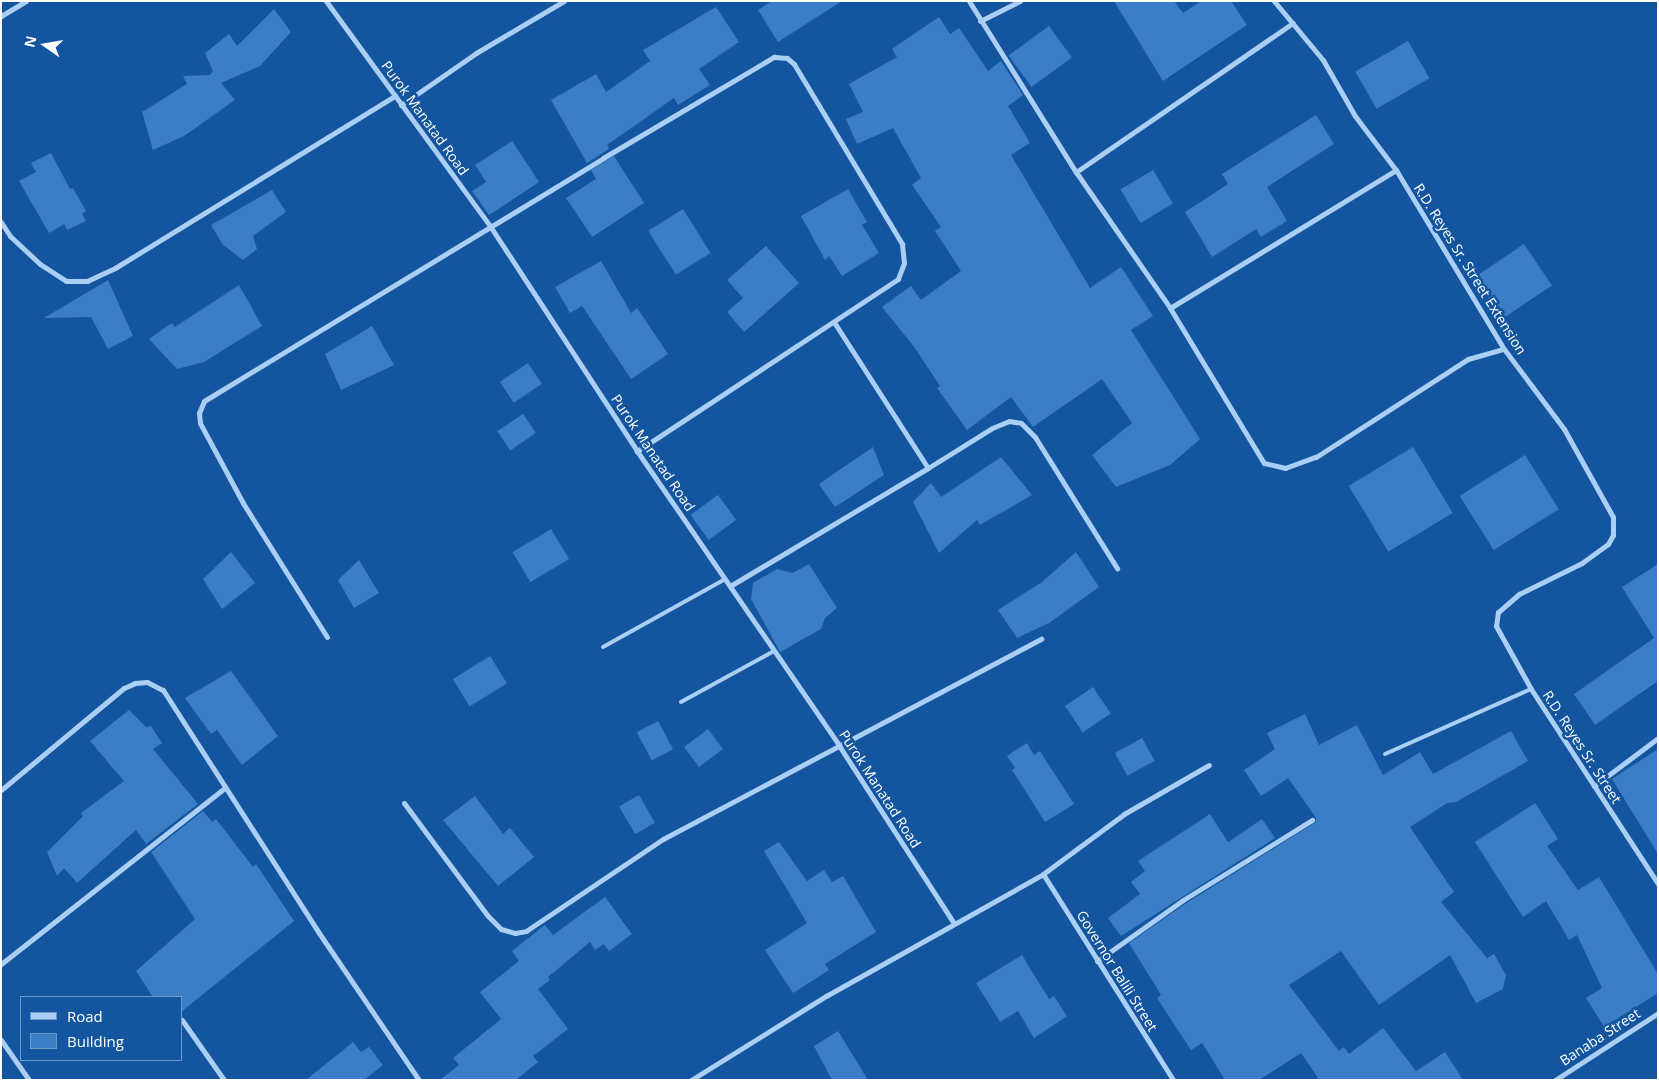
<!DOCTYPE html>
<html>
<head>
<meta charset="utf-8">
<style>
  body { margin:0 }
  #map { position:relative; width:1659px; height:1081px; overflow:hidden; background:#13559e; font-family:"Open Sans",sans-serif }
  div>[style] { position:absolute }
  .building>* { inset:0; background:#3c7ec5; transform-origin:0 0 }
  .lane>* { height:4px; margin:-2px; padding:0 2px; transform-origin:2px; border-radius:2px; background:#aacef4 }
  .street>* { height:5px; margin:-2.5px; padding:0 2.5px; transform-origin:2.5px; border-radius:2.5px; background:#aacef4 }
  span { translate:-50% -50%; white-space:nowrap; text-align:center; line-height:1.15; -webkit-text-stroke:5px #13559e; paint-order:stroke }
  .street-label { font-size:14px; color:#fff }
  .frame { position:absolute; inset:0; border:2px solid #fff; pointer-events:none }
  .legend { position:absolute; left:20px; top:996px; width:162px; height:65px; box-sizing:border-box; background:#13559e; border:1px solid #7199c5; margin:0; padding:6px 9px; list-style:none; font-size:15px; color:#fff }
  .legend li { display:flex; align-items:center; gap:10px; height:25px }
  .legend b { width:25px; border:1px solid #7199c5 }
  .north { position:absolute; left:20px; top:20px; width:50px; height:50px; -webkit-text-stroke:4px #13559e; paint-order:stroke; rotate:283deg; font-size:14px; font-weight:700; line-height:20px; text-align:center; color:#fff }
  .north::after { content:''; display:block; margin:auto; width:18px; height:22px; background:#fff; clip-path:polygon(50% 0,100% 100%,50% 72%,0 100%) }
</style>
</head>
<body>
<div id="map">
  <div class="building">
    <div style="clip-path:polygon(772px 1px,842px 1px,778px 42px,758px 10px)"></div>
    <div style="clip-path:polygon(1114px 1px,1174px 1px,1183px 13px,1201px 1px,1231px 1px,1247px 25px,1163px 81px)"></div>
    <div style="clip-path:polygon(716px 7px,739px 42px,699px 69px,710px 85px,678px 105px,674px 98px,607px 145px,609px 149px,587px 163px,551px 100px,596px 74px,606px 92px,650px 61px,643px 50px)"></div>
    <div style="clip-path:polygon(274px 9px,291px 32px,260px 66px,221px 83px,235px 100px,184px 136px,153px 150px,142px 112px,187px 84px,183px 76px,210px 75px,213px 71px,205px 53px,229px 34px,237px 46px)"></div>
    <div style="clip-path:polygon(939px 17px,950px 34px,959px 28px,988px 71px,1001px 61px,1023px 95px,1008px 106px,1030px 143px,1011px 155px,1090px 288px,1121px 267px,1153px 316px,1131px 330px,1200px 439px,1170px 465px,1116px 487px,1092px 455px,1132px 423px,1102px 379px,1033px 427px,1011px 397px,967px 430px,937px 388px,940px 386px,915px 348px,882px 307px,911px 286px,921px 300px,961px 271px,935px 231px,941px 227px,912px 185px,921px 178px,893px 128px,857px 144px,846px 119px,863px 112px,849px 84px,897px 57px,892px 49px)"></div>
    <div style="left:1049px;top:26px;width:39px;height:50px;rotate:54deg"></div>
    <div style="left:1408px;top:41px;width:43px;height:61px;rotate:60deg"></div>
    <div style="clip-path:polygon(1316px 115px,1334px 144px,1267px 187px,1287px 221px,1261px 237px,1256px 229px,1212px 257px,1185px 212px,1228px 184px,1222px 174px)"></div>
    <div style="clip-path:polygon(512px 141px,539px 182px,489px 215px,472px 191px,486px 182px,475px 165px)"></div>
    <div style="clip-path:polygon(51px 153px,70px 189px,73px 188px,86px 211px,82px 214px,86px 221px,67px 230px,64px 224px,49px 233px,19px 181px,36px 172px,31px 163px)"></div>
    <div style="clip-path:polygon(614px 156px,644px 203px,592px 237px,566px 198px,596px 179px,591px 170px)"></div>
    <div style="left:1153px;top:170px;width:39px;height:38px;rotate:59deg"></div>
    <div style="clip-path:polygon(848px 189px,867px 222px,862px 225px,879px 253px,842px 276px,829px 256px,825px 260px,801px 216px)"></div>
    <div style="clip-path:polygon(272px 190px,286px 212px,253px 236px,257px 249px,243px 260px,223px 245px,211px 225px)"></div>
    <div style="left:683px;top:209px;width:52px;height:41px;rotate:58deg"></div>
    <div style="left:1524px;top:244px;width:50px;height:60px;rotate:56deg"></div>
    <div style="clip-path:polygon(766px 246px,799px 283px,744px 332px,727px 312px,743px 298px,727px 280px)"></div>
    <div style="clip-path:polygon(601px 261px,631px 313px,637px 308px,668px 354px,631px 379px,582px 306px,570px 313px,555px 287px)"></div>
    <div style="clip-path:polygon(108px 280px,133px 336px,108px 349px,91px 317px,44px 318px)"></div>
    <div style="clip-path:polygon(239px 285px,262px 326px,204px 362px,177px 369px,149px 339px,172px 323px,175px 327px)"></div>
    <div style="clip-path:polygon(372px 326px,394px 365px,341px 390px,325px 354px)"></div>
    <div style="left:528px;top:363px;width:25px;height:34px;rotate:56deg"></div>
    <div style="left:523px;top:414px;width:23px;height:31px;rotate:56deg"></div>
    <div style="clip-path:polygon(873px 447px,884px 475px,835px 507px,819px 484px)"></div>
    <div style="left:1413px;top:447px;width:77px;height:75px;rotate:59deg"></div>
    <div style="left:1525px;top:455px;width:64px;height:77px;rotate:58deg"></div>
    <div style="clip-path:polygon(1001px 457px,1032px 495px,980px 525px,977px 520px,939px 553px,913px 502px,931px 483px,941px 497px)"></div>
    <div style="left:718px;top:495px;width:31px;height:34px;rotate:54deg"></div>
    <div style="left:551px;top:529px;width:35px;height:45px;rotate:59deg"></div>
    <div style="clip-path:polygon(231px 552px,255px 583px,222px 609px,203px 579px)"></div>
    <div style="clip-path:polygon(1076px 552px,1099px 587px,1049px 623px,1017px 638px,998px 610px,1042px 582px)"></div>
    <div style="clip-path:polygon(359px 560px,379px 593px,354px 608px,338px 580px)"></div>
    <div style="clip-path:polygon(809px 564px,837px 608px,825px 618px,821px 629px,780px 652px,751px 599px,753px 583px,777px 569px,793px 573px)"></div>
    <div style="clip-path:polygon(1658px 564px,1658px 681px,1595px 725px,1574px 694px,1654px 638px,1622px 587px)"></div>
    <div style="left:490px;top:656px;width:32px;height:44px;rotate:58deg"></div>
    <div style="clip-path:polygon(231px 671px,278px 736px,242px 765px,217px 730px,211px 734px,185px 698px)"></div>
    <div style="left:1093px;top:687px;width:32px;height:34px;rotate:56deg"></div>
    <div style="clip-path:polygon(129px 710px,146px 727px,151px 726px,162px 743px,153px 749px,198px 804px,146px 844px,136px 830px,77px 883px,64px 868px,57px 876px,47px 852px,83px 816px,81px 813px,124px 781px,90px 741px)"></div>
    <div style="clip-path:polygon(1305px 714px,1319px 745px,1357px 725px,1383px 775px,1420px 752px,1433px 774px,1511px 731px,1528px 761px,1456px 802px,1447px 803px,1410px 827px,1454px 892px,1441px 902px,1487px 958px,1494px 954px,1506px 975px,1503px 989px,1476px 1003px,1450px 955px,1379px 1005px,1341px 951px,1289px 985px,1339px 1051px,1344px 1047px,1349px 1054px,1383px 1028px,1416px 1071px,1445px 1052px,1463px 1080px,1316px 1080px,1318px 1078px,1301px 1053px,1259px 1080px,1225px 1080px,1202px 1043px,1191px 1050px,1157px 998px,1161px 995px,1129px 943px,1185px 904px,1316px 822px,1316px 818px,1288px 778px,1261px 796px,1244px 770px,1275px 749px,1267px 733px)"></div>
    <div style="left:658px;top:721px;width:32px;height:24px;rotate:62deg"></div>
    <div style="left:708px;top:729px;width:25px;height:30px;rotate:53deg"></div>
    <div style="left:1142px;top:738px;width:26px;height:31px;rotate:61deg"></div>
    <div style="clip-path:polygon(1027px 743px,1034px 755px,1040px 751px,1074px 804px,1045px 822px,1012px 770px,1015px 768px,1007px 756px)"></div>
    <div style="clip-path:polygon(1658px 749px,1658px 854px,1612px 779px)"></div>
    <div style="left:639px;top:795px;width:32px;height:23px;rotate:60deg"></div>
    <div style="clip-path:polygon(475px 796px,503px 834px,510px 828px,534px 857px,498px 886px,443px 820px)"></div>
    <div style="clip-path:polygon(1535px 803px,1558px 839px,1547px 846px,1578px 890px,1599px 877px,1658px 974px,1658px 993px,1604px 1027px,1586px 998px,1602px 988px,1577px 935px,1569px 940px,1546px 901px,1523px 917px,1475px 842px)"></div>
    <div style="clip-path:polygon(203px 811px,212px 822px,216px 819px,253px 867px,256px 864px,294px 921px,181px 1012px,181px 997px,153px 997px,136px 971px,195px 919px,151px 852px)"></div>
    <div style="clip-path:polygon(1210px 814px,1228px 842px,1262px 819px,1275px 838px,1121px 936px,1108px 918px,1140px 894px,1131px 882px,1145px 871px,1138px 861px)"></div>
    <div style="clip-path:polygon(779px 842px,807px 881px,824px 870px,832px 882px,843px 876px,876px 932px,825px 964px,829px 970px,793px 993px,765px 950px,807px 923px,764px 851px)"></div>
    <div style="clip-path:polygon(605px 897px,632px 934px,609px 951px,604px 944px,595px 950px,590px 942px,548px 977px,550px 980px,538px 989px,568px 1029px,533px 1056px,538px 1062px,516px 1080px,440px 1080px,459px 1065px,453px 1058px,501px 1019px,480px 992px,519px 961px,512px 951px,545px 925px,553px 935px)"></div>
    <div style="clip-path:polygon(1022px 955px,1049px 999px,1054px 996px,1067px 1016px,1034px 1038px,1018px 1011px,1000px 1022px,976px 983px)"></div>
    <div style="clip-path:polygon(838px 1031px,852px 1054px,868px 1080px,832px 1080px,814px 1046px)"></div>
    <div style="clip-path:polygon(353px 1042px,361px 1052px,369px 1047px,383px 1065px,364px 1080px,306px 1080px)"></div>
  </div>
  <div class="lane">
    <div style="left:603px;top:647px;width:140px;rotate:-29.1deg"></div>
    <div style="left:681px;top:702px;width:106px;rotate:-28.7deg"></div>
    <div style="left:1385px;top:754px;width:160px;rotate:-24deg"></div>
  </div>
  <div class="street">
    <div style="left:326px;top:1px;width:278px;rotate:53.9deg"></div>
    <div style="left:490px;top:226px;width:269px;rotate:56.8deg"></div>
    <div style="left:637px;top:451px;width:355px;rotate:55.5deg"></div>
    <div style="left:838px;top:744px;width:213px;rotate:57.1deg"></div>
    <div style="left:969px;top:1px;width:202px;rotate:58deg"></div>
    <div style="left:1076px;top:172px;width:165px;rotate:55.3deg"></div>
    <div style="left:1170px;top:308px;width:181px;rotate:58.8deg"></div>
    <div style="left:1264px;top:463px;width:22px;rotate:13deg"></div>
    <div style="left:1285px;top:468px;width:33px;rotate:-20deg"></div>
    <div style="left:1316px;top:457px;width:181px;rotate:-32.8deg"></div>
    <div style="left:1468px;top:359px;width:37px;rotate:-16deg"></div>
    <div style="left:1274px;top:1px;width:77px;rotate:50.3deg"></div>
    <div style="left:1323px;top:60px;width:64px;rotate:60.3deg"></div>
    <div style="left:1355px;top:116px;width:68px;rotate:52.8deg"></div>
    <div style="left:1396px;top:170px;width:209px;rotate:58.9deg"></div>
    <div style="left:1504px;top:349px;width:100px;rotate:53.1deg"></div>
    <div style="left:1564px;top:429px;width:101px;rotate:60.9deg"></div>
    <div style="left:1613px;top:517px;width:18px;rotate:90deg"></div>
    <div style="left:1613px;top:535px;width:10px;rotate:119deg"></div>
    <div style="left:1608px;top:544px;width:32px;rotate:144deg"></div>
    <div style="left:1582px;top:563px;width:70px;rotate:153.8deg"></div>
    <div style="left:1519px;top:594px;width:28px;rotate:139deg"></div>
    <div style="left:1498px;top:612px;width:14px;rotate:98deg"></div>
    <div style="left:1496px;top:626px;width:72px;rotate:60.9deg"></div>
    <div style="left:1531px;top:689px;width:233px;rotate:56.9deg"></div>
    <div style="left:1px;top:16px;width:29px;rotate:-31deg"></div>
    <div style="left:980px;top:21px;width:45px;rotate:-26.6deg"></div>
    <div style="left:401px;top:105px;width:91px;rotate:-34.7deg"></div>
    <div style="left:476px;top:53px;width:102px;rotate:-30.6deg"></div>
    <div style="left:1076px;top:172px;width:263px;rotate:-34.5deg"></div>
    <div style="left:1px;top:222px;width:17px;rotate:57deg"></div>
    <div style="left:10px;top:236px;width:41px;rotate:43deg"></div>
    <div style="left:40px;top:264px;width:31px;rotate:33deg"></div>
    <div style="left:66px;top:281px;width:21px"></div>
    <div style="left:87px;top:281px;width:31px;rotate:-25deg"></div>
    <div style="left:115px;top:268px;width:329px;rotate:-31.6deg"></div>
    <div style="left:1170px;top:308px;width:265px;rotate:-31.4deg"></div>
    <div style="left:928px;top:468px;width:75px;rotate:-32deg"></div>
    <div style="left:992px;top:428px;width:18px;rotate:-22deg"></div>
    <div style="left:1009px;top:421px;width:12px;rotate:9deg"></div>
    <div style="left:1021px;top:423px;width:20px;rotate:45deg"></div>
    <div style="left:1035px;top:437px;width:155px;rotate:58deg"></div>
    <div style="left:730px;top:586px;width:230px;rotate:-30.8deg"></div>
    <div style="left:928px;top:468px;width:174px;rotate:-122.8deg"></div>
    <div style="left:327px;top:637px;width:158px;rotate:-122.1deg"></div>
    <div style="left:243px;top:503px;width:91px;rotate:-118.3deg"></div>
    <div style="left:200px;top:423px;width:10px;rotate:-96deg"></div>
    <div style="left:199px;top:413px;width:13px;rotate:-67deg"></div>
    <div style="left:204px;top:401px;width:467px;rotate:-31.3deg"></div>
    <div style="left:603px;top:158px;width:199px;rotate:-30.6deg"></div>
    <div style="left:774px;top:57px;width:13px;rotate:4deg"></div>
    <div style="left:787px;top:58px;width:9px;rotate:41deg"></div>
    <div style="left:794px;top:64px;width:210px;rotate:59deg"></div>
    <div style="left:902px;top:244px;width:19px;rotate:84deg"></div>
    <div style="left:904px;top:263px;width:17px;rotate:111deg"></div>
    <div style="left:898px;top:279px;width:313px;rotate:146.6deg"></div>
    <div style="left:1594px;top:786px;width:80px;rotate:-36.9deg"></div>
    <div style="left:1px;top:790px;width:160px;rotate:-39.7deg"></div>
    <div style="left:124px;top:688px;width:12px;rotate:-24deg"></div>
    <div style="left:135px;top:683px;width:12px;rotate:-5deg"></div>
    <div style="left:147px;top:682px;width:18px;rotate:27deg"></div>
    <div style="left:163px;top:690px;width:289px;rotate:57.3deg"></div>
    <div style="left:319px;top:933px;width:178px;rotate:55.8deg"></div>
    <div style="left:404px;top:803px;width:141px;rotate:53.4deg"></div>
    <div style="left:488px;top:916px;width:18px;rotate:45deg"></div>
    <div style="left:501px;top:929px;width:15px;rotate:16deg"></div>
    <div style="left:515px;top:933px;width:11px;rotate:-10deg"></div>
    <div style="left:526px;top:931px;width:165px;rotate:-33.9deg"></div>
    <div style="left:663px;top:839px;width:428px;rotate:-27.9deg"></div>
    <div style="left:1043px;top:874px;width:244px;rotate:57.7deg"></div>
    <div style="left:1097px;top:961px;width:105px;rotate:-35.3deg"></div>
    <div style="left:1183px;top:900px;width:152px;rotate:-31.8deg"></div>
    <div style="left:1px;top:964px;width:285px;rotate:-38.2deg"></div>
    <div style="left:182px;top:1020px;width:73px;rotate:55deg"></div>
    <div style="left:1px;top:1040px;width:49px;rotate:55deg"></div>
    <div style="left:691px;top:1080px;width:159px;rotate:-31.9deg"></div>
    <div style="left:826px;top:996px;width:249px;rotate:-29.3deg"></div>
    <div style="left:1043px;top:874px;width:101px;rotate:-36.5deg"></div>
    <div style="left:1124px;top:814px;width:98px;rotate:-30deg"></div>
    <div style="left:1555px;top:1080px;width:123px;rotate:-33deg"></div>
  </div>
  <div class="street-label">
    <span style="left:425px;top:118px;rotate:54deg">Purok Manatad Road</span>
    <span style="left:1470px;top:269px;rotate:58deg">R.D. Reyes Sr. Street Extension</span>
    <span style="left:653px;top:453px;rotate:56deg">Purok Manatad Road</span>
    <span style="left:1582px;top:747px;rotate:57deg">R.D. Reyes Sr. Street</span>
    <span style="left:880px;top:789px;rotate:57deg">Purok Manatad Road</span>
    <span style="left:1117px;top:971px;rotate:58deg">Governor Balili Street</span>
    <span style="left:1600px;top:1037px;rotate:-33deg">Banaba Street</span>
  </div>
  <div class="frame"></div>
  <ul class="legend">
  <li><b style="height:6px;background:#aacef4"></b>Road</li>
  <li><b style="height:14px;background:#3c7ec5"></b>Building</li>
  </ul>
  <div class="north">N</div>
</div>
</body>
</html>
